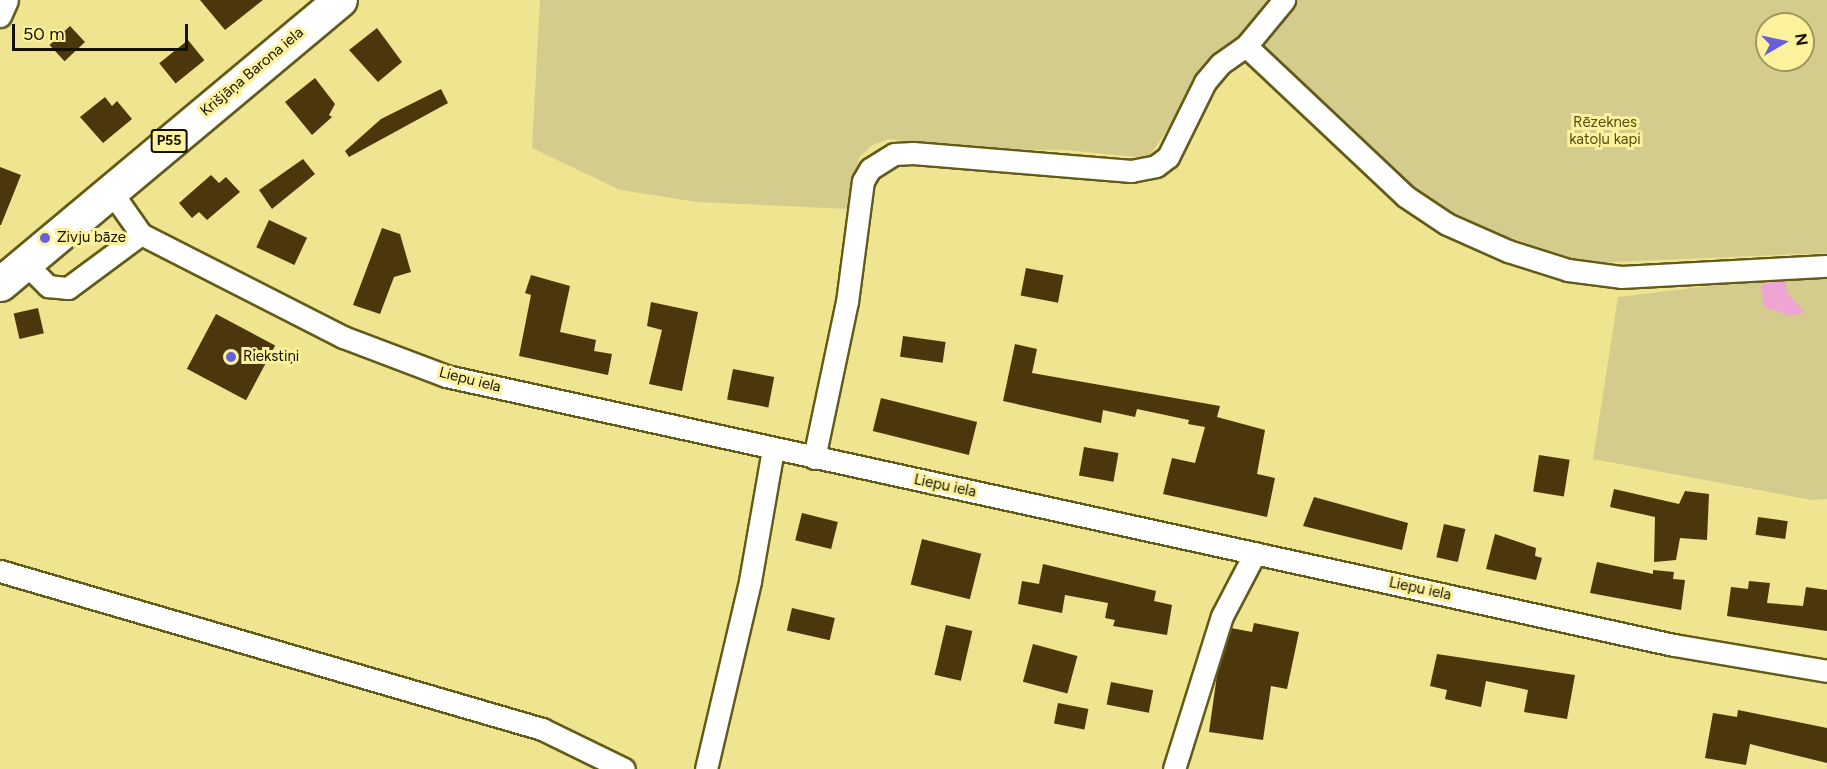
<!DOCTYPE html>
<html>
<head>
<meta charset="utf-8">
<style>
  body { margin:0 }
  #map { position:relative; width:1827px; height:769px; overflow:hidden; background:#efe490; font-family:Figtree,sans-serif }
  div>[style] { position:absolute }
  .green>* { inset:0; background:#d4cc8d }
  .water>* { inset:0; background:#efa4d3 }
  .building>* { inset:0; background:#4c370d; transform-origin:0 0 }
  .roads { filter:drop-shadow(2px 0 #635b19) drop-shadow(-2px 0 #635b19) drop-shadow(0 2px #635b19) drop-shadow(0 -2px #635b19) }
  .street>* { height:21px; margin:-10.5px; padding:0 10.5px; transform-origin:10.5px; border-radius:10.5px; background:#fff }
  .primary>* { height:33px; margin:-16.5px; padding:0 16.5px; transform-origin:16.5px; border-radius:16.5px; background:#fff }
  .dots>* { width:16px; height:16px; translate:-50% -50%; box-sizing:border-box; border:3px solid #fcf19d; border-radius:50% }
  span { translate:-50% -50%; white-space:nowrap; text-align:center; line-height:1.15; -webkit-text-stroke:6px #fcf19d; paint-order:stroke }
  .shield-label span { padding:2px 4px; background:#fcf19d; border:2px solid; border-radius:4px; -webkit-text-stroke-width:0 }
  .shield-label { font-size:14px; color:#151100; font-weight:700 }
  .street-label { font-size:15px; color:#151100 }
  .park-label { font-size:15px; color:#564e0c }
  .poi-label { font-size:15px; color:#151100 }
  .left { translate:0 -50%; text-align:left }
  .north { position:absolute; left:1755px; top:12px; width:60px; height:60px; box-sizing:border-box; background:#fcf19d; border:2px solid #a0975e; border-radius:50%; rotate:81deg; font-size:16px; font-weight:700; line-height:24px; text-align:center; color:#151100 }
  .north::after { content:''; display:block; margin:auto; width:21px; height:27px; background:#6760d9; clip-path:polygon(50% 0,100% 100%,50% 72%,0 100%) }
  .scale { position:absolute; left:12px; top:24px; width:176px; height:27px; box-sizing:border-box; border:3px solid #151100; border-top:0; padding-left:8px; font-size:18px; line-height:21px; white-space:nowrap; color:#151100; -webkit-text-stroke:4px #fcf19d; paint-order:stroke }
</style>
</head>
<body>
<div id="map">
  <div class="green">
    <div style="clip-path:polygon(evenodd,540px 0,1827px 0,1827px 253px,1587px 263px,1480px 228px,1417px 199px,1279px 72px,1222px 48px,1148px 158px,1066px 150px,969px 149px,889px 139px,872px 145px,859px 158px,849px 209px,697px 202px,620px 190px,532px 148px,540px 0,1767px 24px,1803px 24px,1803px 60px,1767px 60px,1767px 24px)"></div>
    <div style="clip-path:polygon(1827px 272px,1827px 499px,1812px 500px,1593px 459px,1618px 297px)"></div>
  </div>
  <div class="water">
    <div style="clip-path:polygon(1785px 277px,1787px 293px,1805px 312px,1790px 316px,1764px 307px,1761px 285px)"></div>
  </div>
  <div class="building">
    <div style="clip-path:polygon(200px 0,263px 0,225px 30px)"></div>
    <div style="left:70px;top:26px;width:22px;height:28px;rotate:47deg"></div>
    <div style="clip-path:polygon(377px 28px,402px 62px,378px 82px,349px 50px)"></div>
    <div style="left:188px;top:40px;width:26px;height:37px;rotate:51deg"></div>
    <div style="clip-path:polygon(315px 78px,335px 104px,329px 115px,332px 117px,312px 135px,285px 102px)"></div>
    <div style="clip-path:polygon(441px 89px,448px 103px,349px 157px,345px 151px,381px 119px)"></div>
    <div style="clip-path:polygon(105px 97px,112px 106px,117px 101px,132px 119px,103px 143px,80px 117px)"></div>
    <div style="clip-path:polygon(303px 159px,315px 174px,272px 209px,259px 190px)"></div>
    <div style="clip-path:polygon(0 167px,21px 175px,1px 225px,0 225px)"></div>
    <div style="clip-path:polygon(211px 175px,219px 183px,226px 177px,240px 192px,207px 220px,199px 212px,192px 218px,179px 203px)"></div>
    <div style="left:269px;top:220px;width:42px;height:30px;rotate:25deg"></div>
    <div style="clip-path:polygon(382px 228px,400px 234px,411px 272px,394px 277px,380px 314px,353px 305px)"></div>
    <div style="left:1026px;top:268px;width:38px;height:28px;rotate:11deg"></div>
    <div style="clip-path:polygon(531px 275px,570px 286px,560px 332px,596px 340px,594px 351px,612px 354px,608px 375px,519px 356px,531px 295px,525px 293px)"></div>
    <div style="clip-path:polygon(651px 302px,698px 312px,682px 391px,649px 384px,662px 330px,647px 326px)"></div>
    <div style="left:38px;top:308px;width:26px;height:25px;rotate:77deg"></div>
    <div style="left:216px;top:314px;width:67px;height:62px;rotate:28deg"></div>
    <div style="left:903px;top:336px;width:43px;height:21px;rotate:8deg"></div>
    <div style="clip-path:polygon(1015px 344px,1037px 349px,1032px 373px,1220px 406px,1217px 417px,1265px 430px,1257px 474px,1275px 478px,1267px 517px,1163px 494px,1172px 458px,1195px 463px,1205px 427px,1188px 424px,1189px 420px,1137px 409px,1135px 417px,1103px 410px,1101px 423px,1003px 401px)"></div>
    <div style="left:733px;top:369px;width:42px;height:31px;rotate:11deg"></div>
    <div style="left:881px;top:398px;width:99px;height:34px;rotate:14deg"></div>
    <div style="left:1084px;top:447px;width:35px;height:29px;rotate:10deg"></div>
    <div style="left:1539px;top:455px;width:31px;height:37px;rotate:9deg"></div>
    <div style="clip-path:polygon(1614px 489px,1679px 504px,1685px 491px,1709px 494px,1707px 540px,1680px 538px,1676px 560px,1654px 562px,1655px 517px,1610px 507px)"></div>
    <div style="clip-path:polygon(1314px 497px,1408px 523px,1402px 550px,1303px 526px)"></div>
    <div style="left:802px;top:513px;width:37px;height:28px;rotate:14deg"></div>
    <div style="left:1758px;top:517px;width:30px;height:18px;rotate:8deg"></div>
    <div style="left:1444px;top:524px;width:22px;height:34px;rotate:13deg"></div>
    <div style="clip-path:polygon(1495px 534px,1536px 548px,1535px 556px,1542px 558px,1536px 580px,1486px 569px)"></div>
    <div style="left:922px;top:539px;width:61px;height:47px;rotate:14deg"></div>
    <div style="clip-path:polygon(1597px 562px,1653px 574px,1653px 570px,1674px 572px,1673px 579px,1685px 580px,1681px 610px,1590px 593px)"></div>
    <div style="clip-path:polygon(1043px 564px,1156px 591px,1154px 601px,1172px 605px,1167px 635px,1113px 626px,1115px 620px,1105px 618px,1108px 603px,1065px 595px,1062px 613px,1018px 604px,1022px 581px,1039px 584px)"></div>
    <div style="clip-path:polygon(1749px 581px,1770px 583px,1767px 603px,1803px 606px,1806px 587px,1827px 590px,1827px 631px,1727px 616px,1731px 587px,1748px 589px)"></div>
    <div style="left:792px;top:608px;width:44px;height:23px;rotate:13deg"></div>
    <div style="clip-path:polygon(1254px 623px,1299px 632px,1287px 689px,1271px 686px,1263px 740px,1209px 732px,1217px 675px,1231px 628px,1252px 632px)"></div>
    <div style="left:946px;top:625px;width:27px;height:51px;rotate:13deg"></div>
    <div style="left:1033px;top:644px;width:46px;height:39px;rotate:15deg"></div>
    <div style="clip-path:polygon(1437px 654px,1575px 675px,1567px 719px,1524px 712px,1528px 690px,1486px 681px,1481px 707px,1445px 699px,1447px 690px,1430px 686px)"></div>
    <div style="left:1111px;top:682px;width:43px;height:23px;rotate:11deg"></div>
    <div style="left:1058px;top:703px;width:31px;height:21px;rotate:11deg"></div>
    <div style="clip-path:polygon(1738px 710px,1827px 728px,1827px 763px,1750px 744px,1746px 765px,1705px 758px,1713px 713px,1737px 717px)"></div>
  </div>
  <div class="roads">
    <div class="street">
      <div style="left:0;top:16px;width:17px;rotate:-66deg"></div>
      <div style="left:1246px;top:46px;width:219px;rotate:43.3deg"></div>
      <div style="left:1405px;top:196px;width:50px;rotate:33.7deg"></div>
      <div style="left:1447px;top:224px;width:67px;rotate:23.9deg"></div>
      <div style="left:1508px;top:251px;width:63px;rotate:17.6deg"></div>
      <div style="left:1568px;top:270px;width:53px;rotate:7.5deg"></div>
      <div style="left:1621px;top:277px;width:206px;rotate:-3.1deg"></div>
      <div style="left:110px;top:190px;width:54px;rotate:54.8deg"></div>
      <div style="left:141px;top:234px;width:227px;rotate:27deg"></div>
      <div style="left:343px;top:337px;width:110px;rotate:20.7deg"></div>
      <div style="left:446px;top:376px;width:1257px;rotate:12.36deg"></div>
      <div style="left:1674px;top:645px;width:155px;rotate:9.6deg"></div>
      <div style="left:25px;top:263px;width:33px;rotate:45deg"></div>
      <div style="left:48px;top:286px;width:20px;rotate:6deg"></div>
      <div style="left:68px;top:288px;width:91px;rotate:-36.5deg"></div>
      <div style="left:814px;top:458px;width:159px;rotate:-78.1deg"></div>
      <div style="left:847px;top:302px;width:122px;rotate:-82.5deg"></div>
      <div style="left:863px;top:181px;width:14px;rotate:-60deg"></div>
      <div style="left:870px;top:169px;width:28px;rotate:-32deg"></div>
      <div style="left:894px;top:154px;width:19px;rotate:-3deg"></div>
      <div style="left:913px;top:153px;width:219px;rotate:4.7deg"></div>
      <div style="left:1131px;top:171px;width:25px;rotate:-11deg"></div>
      <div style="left:1156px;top:166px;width:15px;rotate:-37deg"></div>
      <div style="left:1168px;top:157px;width:84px;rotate:-63.7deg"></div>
      <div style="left:1205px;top:82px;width:23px;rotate:-50deg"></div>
      <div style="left:1220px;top:64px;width:32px;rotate:-35deg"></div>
      <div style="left:1246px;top:46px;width:60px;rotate:-50.4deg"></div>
      <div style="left:0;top:571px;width:565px;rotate:16.25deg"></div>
      <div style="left:542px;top:729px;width:91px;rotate:26deg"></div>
      <div style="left:706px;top:769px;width:193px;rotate:-76.8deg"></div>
      <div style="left:750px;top:581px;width:134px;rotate:-80.1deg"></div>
      <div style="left:1174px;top:769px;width:160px;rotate:-72.6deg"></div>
      <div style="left:1222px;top:616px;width:71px;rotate:-62.4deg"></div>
    </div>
    <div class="primary">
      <div style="left:0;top:284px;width:443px;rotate:-39.9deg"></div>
    </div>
  </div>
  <div class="dots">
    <div style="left:45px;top:238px;background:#6760d9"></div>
    <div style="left:231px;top:357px;background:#6760d9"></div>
  </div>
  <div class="shield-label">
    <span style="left:169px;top:141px">P55</span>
  </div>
  <div class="street-label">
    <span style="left:252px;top:72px;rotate:-40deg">Krišjāņa Barona iela</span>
    <span style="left:470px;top:380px;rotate:14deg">Liepu iela</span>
    <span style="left:945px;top:486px;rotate:12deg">Liepu iela</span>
    <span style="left:1420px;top:589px;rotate:12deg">Liepu iela</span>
  </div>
  <div class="park-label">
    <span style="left:1605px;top:131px">Rēzeknes<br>katoļu kapi</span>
  </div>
  <div class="poi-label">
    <span class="left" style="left:57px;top:238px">Zivju bāze</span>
    <span class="left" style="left:243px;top:357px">Riekstiņi</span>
  </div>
  <div class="north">N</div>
  <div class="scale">50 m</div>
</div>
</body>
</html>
